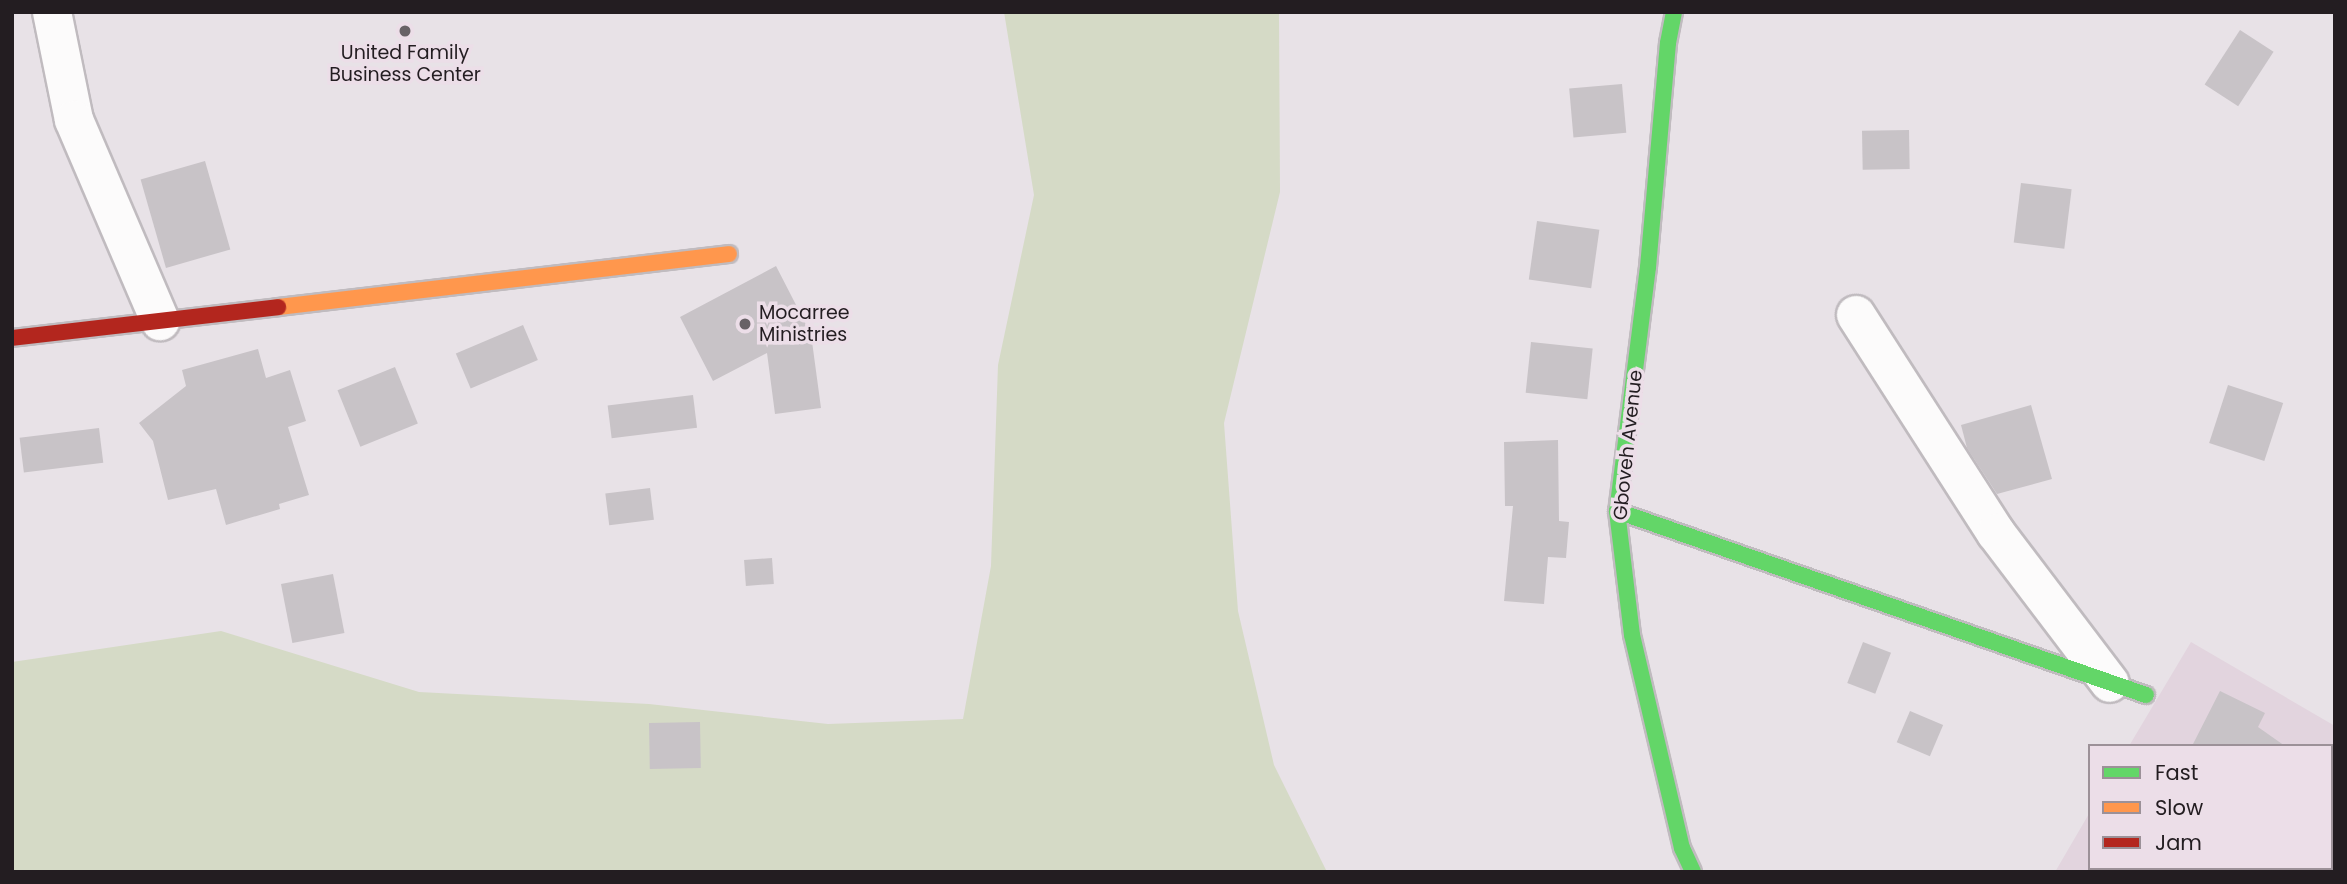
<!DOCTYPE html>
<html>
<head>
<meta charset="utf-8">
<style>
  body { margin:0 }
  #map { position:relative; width:2347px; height:884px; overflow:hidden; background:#e8e2e7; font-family:Poppins,sans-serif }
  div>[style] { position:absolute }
  .built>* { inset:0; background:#e2d4de }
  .green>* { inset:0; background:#d5dac6 }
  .building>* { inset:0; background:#c8c3c7; transform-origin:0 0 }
  .roads { filter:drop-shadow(2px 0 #c0bbbf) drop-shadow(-2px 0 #c0bbbf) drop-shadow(0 2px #c0bbbf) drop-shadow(0 -2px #c0bbbf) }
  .street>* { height:38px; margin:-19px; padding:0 19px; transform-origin:19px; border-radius:19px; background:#fcfbfb }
  .fast>* { height:16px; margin:-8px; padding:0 8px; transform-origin:8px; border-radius:8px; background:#63d668 }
  .slow>* { height:16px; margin:-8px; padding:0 8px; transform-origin:8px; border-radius:8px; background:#ff974d }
  .jam>* { height:16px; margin:-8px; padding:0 8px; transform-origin:8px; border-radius:8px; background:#b3261e }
  .dots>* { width:19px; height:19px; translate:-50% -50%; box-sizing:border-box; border:4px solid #ecdee8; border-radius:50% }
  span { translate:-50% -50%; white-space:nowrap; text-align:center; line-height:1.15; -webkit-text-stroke:7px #ecdee8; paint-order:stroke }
  .poi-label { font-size:19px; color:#231d21 }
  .left { translate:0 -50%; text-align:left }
  .street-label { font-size:19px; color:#231d21 }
  .frame { position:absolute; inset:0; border:14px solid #231d21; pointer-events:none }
  .legend { position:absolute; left:2088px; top:744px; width:245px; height:126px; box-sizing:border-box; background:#ecdee8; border:2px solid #9c9198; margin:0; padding:9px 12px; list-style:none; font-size:21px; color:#231d21 }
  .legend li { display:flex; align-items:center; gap:14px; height:35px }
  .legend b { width:35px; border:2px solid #9c9198 }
</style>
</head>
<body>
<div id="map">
  <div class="built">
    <div style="clip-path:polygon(2191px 642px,2335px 726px,2335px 872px,2055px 872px,2090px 812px,2090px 868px,2331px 868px,2331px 746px,2129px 746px)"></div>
  </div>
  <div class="green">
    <div style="clip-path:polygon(1004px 12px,1279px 12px,1280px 192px,1224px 423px,1238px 611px,1274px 765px,1327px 872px,12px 872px,12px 662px,221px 631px,419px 692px,649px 704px,828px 724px,963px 719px,991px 566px,998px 365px,1034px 195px)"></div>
  </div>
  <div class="building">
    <div style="left:2240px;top:30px;width:40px;height:65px;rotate:33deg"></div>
    <div style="left:1622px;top:84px;width:49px;height:53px;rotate:85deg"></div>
    <div style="left:1909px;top:130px;width:39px;height:47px;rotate:89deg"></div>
    <div style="left:205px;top:161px;width:92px;height:67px;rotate:74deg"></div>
    <div style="left:2021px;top:183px;width:51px;height:60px;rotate:7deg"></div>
    <div style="left:1537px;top:221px;width:63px;height:59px;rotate:8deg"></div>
    <div style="clip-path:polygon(776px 266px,811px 334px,821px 408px,775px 414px,767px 353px,713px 381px,680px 317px)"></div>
    <div style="left:523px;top:325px;width:38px;height:73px;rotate:67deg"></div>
    <div style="left:1531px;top:342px;width:62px;height:51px;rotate:6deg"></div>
    <div style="clip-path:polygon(258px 349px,266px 378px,290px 370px,306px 421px,288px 427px,309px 495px,279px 504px,280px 509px,226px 525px,216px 489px,168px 500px,153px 441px,139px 423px,186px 386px,182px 370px)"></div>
    <div style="left:395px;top:367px;width:61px;height:62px;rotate:68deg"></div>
    <div style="left:2228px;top:385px;width:58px;height:61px;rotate:18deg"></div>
    <div style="left:693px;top:395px;width:33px;height:86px;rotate:83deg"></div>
    <div style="clip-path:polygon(2031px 405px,2052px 479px,1997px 494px,1967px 448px,1961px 425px)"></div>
    <div style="left:99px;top:428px;width:35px;height:80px;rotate:83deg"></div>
    <div style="clip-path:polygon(1558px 440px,1559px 521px,1569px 522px,1566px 558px,1548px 557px,1544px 604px,1504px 601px,1513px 506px,1505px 506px,1504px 442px)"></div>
    <div style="left:650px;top:488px;width:32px;height:45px;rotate:83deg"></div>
    <div style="left:772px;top:558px;width:26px;height:28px;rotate:86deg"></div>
    <div style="left:333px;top:574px;width:60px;height:53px;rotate:79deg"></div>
    <div style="left:1863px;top:642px;width:30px;height:44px;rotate:21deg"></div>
    <div style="clip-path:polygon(2220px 691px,2265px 713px,2258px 727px,2285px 746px,2192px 746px)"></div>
    <div style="left:1910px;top:711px;width:36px;height:34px;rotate:23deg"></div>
    <div style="left:700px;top:722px;width:46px;height:51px;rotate:89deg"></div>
  </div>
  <div class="roads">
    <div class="street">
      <div style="left:52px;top:12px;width:110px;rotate:78.5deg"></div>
      <div style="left:74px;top:120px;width:219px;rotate:66.8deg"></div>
      <div style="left:1856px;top:315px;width:259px;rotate:57.3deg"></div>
      <div style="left:1996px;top:533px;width:188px;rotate:52.8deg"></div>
    </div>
    <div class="fast">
      <div style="left:1674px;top:12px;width:32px;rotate:101deg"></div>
      <div style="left:1668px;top:43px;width:225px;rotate:95.1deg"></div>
      <div style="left:1648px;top:267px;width:246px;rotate:97.2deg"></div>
      <div style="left:1617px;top:511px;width:125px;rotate:83.1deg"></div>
      <div style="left:1632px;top:635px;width:219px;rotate:76.8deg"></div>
      <div style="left:1682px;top:848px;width:26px;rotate:65deg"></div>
      <div style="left:1617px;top:511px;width:560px;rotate:19.18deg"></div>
    </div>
    <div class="slow">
      <div style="left:278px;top:307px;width:454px;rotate:-6.7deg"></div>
    </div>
    <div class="jam">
      <div style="left:12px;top:338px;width:268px;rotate:-6.6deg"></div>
    </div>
  </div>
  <div class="dots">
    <div style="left:405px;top:31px;background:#686266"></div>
    <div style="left:745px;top:324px;background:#686266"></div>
  </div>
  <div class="poi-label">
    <span style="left:405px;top:64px">United Family<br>Business Center</span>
    <span class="left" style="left:759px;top:324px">Mocarree<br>Ministries</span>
  </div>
  <div class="street-label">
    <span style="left:1628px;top:445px;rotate:-84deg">Gboveh Avenue</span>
  </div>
  <div class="frame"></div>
  <ul class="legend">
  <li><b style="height:9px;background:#63d668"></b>Fast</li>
  <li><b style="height:9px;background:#ff974d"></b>Slow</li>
  <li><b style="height:9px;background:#b3261e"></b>Jam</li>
  </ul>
</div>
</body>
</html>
